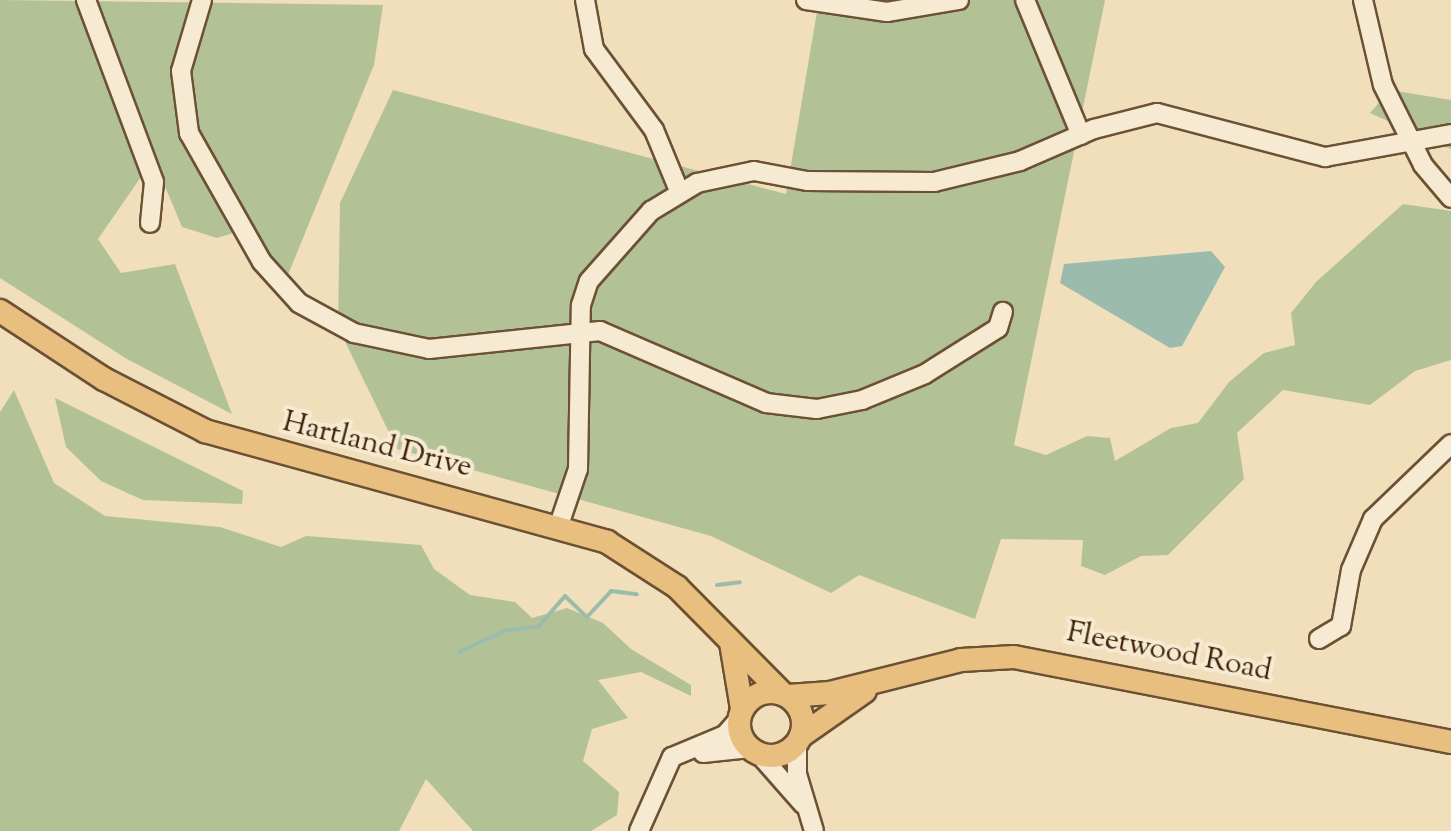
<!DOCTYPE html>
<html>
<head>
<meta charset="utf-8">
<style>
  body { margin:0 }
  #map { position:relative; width:1451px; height:831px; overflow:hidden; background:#f1debb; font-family:"Sorts Mill Goudy",serif }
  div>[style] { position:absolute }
  .green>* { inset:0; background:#b3c296 }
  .water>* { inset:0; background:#9bbcad }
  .stream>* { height:4px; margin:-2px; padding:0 2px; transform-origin:2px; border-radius:2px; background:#9bbcad }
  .roads { filter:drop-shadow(2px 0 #6c5134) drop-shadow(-2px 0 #6c5134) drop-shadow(0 2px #6c5134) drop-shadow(0 -2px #6c5134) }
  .minor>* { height:18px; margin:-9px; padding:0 9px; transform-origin:9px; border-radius:9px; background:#f6ead3 }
  .major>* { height:22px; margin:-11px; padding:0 11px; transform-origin:11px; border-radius:11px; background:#e8bf7e }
  .major>.ring { margin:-11px; padding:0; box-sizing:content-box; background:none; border:22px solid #e8bf7e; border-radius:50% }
  span { translate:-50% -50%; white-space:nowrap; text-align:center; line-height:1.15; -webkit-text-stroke:8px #f6ead3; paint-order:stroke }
  .street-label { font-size:30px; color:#3f2207 }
</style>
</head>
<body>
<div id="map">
  <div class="green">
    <div style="clip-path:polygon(0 0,383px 5px,374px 65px,285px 282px,246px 229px,217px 238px,182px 227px,164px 184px,143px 174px,98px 239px,121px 273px,175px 264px,232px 414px,127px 359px,0 278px)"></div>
    <div style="clip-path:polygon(819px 0,1105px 0,1014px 445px,1046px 455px,1087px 436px,1110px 438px,1115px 461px,1171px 428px,1198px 423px,1229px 382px,1264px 353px,1295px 345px,1291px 313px,1316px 282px,1403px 204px,1451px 211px,1451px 360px,1415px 371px,1370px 405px,1283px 390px,1237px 433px,1244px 479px,1168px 555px,1141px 556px,1105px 575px,1081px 566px,1083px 540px,1001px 539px,975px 619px,859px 575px,831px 593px,711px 536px,397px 449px,338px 327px,340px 203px,393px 90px,786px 194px)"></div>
    <div style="clip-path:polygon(1390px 90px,1451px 100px,1451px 149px,1370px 113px)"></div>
    <div style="clip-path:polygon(14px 390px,54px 483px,105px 516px,220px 527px,281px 547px,306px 536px,421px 545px,434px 569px,470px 595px,515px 602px,532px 618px,567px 608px,603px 623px,631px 649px,691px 685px,691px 696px,641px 672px,598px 680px,628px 718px,592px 729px,583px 761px,619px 792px,617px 815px,591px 831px,473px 831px,426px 779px,399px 831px,0 831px,0 412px)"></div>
    <div style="clip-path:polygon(55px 398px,243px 491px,242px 504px,143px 500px,101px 481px,66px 447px)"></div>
  </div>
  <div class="water">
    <div style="clip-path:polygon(1211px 251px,1225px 267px,1182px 346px,1170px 348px,1060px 283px,1064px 264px)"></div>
  </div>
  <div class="stream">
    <div style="left:717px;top:585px;width:23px;rotate:-7deg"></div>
    <div style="left:459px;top:652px;width:53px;rotate:-24.6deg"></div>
    <div style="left:507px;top:630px;width:31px;rotate:-6deg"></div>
    <div style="left:538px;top:627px;width:41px;rotate:-48.9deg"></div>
    <div style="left:565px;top:596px;width:30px;rotate:44deg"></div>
    <div style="left:587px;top:617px;width:35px;rotate:-47deg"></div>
    <div style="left:611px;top:591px;width:26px;rotate:7deg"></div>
  </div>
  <div class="roads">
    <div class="minor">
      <div style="left:86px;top:0;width:194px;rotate:69.5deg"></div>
      <div style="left:154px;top:182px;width:41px;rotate:95.6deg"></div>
      <div style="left:202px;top:0;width:74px;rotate:106.5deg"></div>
      <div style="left:181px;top:71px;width:63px;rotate:82.6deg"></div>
      <div style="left:189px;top:133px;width:148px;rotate:60.5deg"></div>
      <div style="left:262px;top:262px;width:55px;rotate:47.9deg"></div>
      <div style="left:299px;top:303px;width:63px;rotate:28.6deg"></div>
      <div style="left:354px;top:333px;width:77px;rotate:12deg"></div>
      <div style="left:429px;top:349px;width:172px;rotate:-6deg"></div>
      <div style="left:600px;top:331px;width:181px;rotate:23.4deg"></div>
      <div style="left:766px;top:403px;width:51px;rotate:6.7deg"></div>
      <div style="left:817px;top:409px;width:46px;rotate:-11.3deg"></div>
      <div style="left:862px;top:400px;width:68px;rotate:-22.4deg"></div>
      <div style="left:925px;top:374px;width:86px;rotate:-32.2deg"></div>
      <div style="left:998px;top:328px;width:17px;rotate:-73deg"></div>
      <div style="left:585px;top:0;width:50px;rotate:79.6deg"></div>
      <div style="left:594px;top:49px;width:101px;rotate:53.5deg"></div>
      <div style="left:654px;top:130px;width:68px;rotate:67.6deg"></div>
      <div style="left:806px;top:0;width:82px;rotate:8.4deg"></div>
      <div style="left:887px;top:12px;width:73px;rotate:-9.5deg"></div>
      <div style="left:1025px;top:0;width:146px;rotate:67.5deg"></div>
      <div style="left:1363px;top:0;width:87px;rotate:76.8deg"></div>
      <div style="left:1383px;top:85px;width:89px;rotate:63.4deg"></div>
      <div style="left:1423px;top:165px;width:43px;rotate:49.7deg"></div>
      <div style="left:559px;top:525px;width:59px;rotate:-71.3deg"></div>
      <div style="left:578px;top:469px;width:164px;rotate:-89deg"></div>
      <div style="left:581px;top:305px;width:25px;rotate:-72deg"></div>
      <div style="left:589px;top:281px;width:94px;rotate:-48.5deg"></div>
      <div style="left:651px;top:211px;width:54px;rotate:-31.3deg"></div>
      <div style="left:697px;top:183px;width:58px;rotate:-11.9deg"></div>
      <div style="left:754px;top:171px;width:54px;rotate:10.7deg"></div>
      <div style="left:807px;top:181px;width:127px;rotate:0.5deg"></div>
      <div style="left:934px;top:182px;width:89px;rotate:-13.7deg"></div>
      <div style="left:1020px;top:161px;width:81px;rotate:-23.4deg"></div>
      <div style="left:1094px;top:129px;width:65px;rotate:-14.3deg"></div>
      <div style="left:1157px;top:113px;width:174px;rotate:14.7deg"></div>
      <div style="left:1325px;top:157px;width:128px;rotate:-10.3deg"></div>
      <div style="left:1319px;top:639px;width:26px;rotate:-31deg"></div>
      <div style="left:1341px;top:626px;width:57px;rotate:-79.9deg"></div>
      <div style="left:1351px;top:570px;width:56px;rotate:-66.7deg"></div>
      <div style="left:1373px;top:519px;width:108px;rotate:-43.9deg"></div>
      <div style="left:797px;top:743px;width:31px;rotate:90deg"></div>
      <div style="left:797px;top:774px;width:59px;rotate:73.4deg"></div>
      <div style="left:703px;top:753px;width:47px;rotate:-6.1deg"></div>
      <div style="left:759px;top:754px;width:67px;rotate:48.7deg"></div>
      <div style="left:639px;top:831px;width:81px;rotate:-66deg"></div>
      <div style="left:672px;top:757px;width:57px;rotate:-22.5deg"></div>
      <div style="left:725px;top:735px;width:21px;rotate:-49deg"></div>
    </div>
    <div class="major">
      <div style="left:0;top:311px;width:124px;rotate:33.2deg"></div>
      <div style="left:104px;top:379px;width:114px;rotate:27.2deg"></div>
      <div style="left:205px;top:431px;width:417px;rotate:15.4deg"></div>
      <div style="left:607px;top:542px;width:83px;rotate:32.7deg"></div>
      <div style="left:677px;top:587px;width:151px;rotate:45.3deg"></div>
      <div style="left:731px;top:643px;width:67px;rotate:80.5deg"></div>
      <div class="ring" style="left:739px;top:692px;width:42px;height:42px"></div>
      <div style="left:788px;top:696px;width:42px;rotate:-4.1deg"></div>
      <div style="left:830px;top:693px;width:135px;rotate:-14.1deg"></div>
      <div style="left:961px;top:660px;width:53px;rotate:-3.2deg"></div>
      <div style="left:1014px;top:657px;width:445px;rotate:11deg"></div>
      <div style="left:801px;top:736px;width:78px;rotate:-35.1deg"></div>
    </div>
  </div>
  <div class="street-label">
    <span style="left:377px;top:446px;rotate:14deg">Hartland Drive</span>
    <span style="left:1169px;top:653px;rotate:11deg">Fleetwood Road</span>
  </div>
</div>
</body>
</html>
